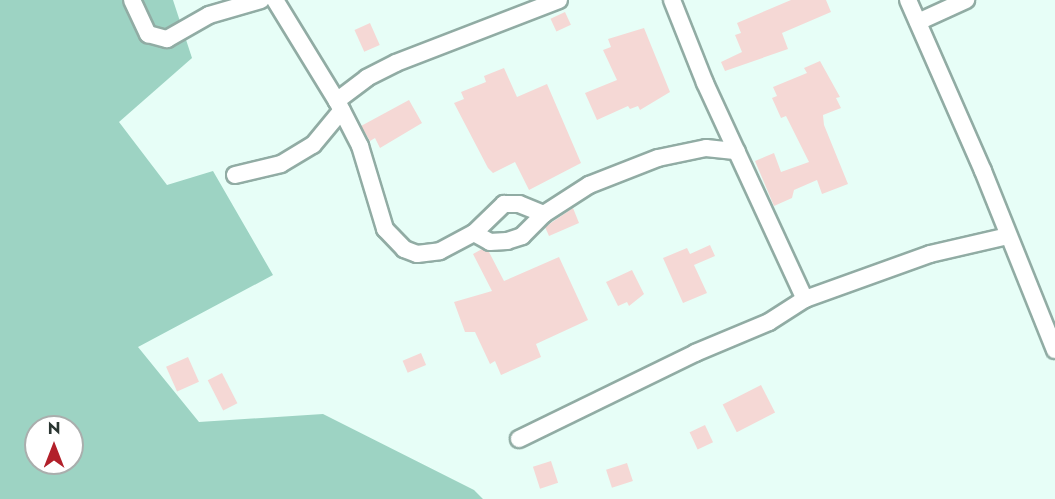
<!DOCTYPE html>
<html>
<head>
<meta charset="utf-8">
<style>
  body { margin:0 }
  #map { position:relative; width:1055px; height:499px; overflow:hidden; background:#e7fef7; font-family:Jost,sans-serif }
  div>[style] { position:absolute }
  .green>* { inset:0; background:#9dd3c3 }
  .building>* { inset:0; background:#f5d8d5; transform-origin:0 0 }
  .roads { filter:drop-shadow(2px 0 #91aca4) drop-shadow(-2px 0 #91aca4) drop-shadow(0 2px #91aca4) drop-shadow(0 -2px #91aca4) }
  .minor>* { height:16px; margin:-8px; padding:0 8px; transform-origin:8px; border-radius:8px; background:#fff }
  span { translate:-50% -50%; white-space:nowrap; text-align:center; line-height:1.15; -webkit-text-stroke:4.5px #fff; paint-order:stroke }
  .north { position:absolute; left:24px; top:415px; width:60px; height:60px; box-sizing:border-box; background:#fff; border:2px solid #aaaead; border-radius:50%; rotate:0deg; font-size:16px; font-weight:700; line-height:24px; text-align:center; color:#2a3531 }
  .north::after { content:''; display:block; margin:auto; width:21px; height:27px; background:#b2202a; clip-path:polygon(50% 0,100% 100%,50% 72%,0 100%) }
</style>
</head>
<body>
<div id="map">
  <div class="green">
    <div style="clip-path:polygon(evenodd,0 0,173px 0,192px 58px,119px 122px,167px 185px,213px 171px,273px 275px,138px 347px,199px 422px,323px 414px,474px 490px,483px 499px,0 499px,0 0,36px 427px,72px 427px,72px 463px,36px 463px,36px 427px)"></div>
  </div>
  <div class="building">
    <div style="clip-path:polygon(791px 0,826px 0,831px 12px,782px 33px,788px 49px,725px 71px,721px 62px,742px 52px,735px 35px,741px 33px,737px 23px)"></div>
    <div style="left:565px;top:12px;width:14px;height:16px;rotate:65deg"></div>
    <div style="left:370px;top:23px;width:24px;height:17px;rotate:66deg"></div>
    <div style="clip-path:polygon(644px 28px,670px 92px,640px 110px,638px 106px,630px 109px,628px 106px,597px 120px,585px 93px,617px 80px,603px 50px,611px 47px,608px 39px)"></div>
    <div style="clip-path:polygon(820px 61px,840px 97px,836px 98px,841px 108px,823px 115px,824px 125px,848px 184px,822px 194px,817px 180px,794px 190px,792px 198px,774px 206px,755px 161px,774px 153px,781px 172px,809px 162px,786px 116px,781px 118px,772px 98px,777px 96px,773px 87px,807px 73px,804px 68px)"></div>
    <div style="clip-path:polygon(504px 68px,517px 97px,547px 84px,581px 163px,529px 190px,515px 162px,493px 173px,488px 168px,454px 103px,464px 99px,461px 92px,486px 82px,484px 76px)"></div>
    <div style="clip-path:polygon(409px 100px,422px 123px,380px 148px,375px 138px,370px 141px,361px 126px)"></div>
    <div style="clip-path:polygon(573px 208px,579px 223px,549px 236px,545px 227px)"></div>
    <div style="clip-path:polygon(710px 245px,715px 256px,694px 265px,707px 293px,683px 303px,663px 258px,687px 248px,690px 254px)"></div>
    <div style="clip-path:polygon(482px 249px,489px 252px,504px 281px,559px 257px,588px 320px,536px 344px,541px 357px,501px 375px,495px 361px,490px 364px,475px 332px,465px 332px,454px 302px,492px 291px,473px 254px)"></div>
    <div style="clip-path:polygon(632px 270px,644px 294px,629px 306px,627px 302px,618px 306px,606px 282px)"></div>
    <div style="left:421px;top:353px;width:13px;height:20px;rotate:67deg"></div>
    <div style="left:188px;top:357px;width:27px;height:24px;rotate:66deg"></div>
    <div style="left:222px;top:373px;width:34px;height:16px;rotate:63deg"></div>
    <div style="left:761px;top:385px;width:31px;height:43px;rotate:63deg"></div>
    <div style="left:705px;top:425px;width:19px;height:17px;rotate:65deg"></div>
    <div style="left:551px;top:461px;width:23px;height:19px;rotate:72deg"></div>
    <div style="left:627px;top:463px;width:19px;height:22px;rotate:72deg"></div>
  </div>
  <div class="roads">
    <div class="minor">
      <div style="left:132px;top:0;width:38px;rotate:65deg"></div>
      <div style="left:148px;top:34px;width:20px;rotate:15deg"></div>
      <div style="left:167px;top:39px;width:48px;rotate:-29.7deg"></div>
      <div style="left:209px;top:15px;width:54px;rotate:-16.1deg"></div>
      <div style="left:275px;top:0;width:119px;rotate:58.5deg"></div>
      <div style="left:559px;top:0;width:175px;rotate:158.9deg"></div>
      <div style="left:396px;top:63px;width:33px;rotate:153deg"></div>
      <div style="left:367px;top:78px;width:38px;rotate:143deg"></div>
      <div style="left:337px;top:101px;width:51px;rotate:62.9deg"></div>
      <div style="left:360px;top:146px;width:87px;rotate:73.2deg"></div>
      <div style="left:385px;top:229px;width:28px;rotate:46deg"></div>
      <div style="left:404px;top:249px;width:14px;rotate:21deg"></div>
      <div style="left:417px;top:254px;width:23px;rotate:-7deg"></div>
      <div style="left:440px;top:251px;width:38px;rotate:-28deg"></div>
      <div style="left:474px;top:233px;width:42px;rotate:-44deg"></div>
      <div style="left:504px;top:204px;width:15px"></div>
      <div style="left:519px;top:204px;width:27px;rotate:22deg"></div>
      <div style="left:544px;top:214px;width:54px;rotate:-32.8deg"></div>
      <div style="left:589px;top:185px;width:74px;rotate:-21.4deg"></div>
      <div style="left:658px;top:158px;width:49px;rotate:-11.8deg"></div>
      <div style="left:706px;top:148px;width:31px;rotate:6deg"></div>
      <div style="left:672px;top:0;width:89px;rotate:68.3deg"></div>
      <div style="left:705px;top:83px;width:238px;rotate:65.2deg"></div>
      <div style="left:908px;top:0;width:187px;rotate:66.3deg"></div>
      <div style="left:983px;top:171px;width:193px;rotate:68.1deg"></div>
      <div style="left:918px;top:22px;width:53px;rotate:-24.6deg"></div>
      <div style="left:235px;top:175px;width:47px;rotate:-13.4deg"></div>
      <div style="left:281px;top:164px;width:37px;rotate:-31deg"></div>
      <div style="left:313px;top:145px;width:45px;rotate:-50.4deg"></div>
      <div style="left:474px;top:233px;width:18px;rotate:29deg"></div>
      <div style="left:490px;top:242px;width:17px;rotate:-3deg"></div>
      <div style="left:507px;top:241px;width:16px;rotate:-18deg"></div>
      <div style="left:522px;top:236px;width:31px;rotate:-45deg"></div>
      <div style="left:519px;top:439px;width:196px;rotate:-26deg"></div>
      <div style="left:695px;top:353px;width:80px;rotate:-22.7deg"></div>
      <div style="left:769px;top:322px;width:43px;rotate:-32.6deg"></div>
      <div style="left:805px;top:299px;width:133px;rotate:-19.8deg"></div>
      <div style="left:930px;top:254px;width:80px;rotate:-13deg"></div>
    </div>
  </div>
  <div class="north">N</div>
</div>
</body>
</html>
